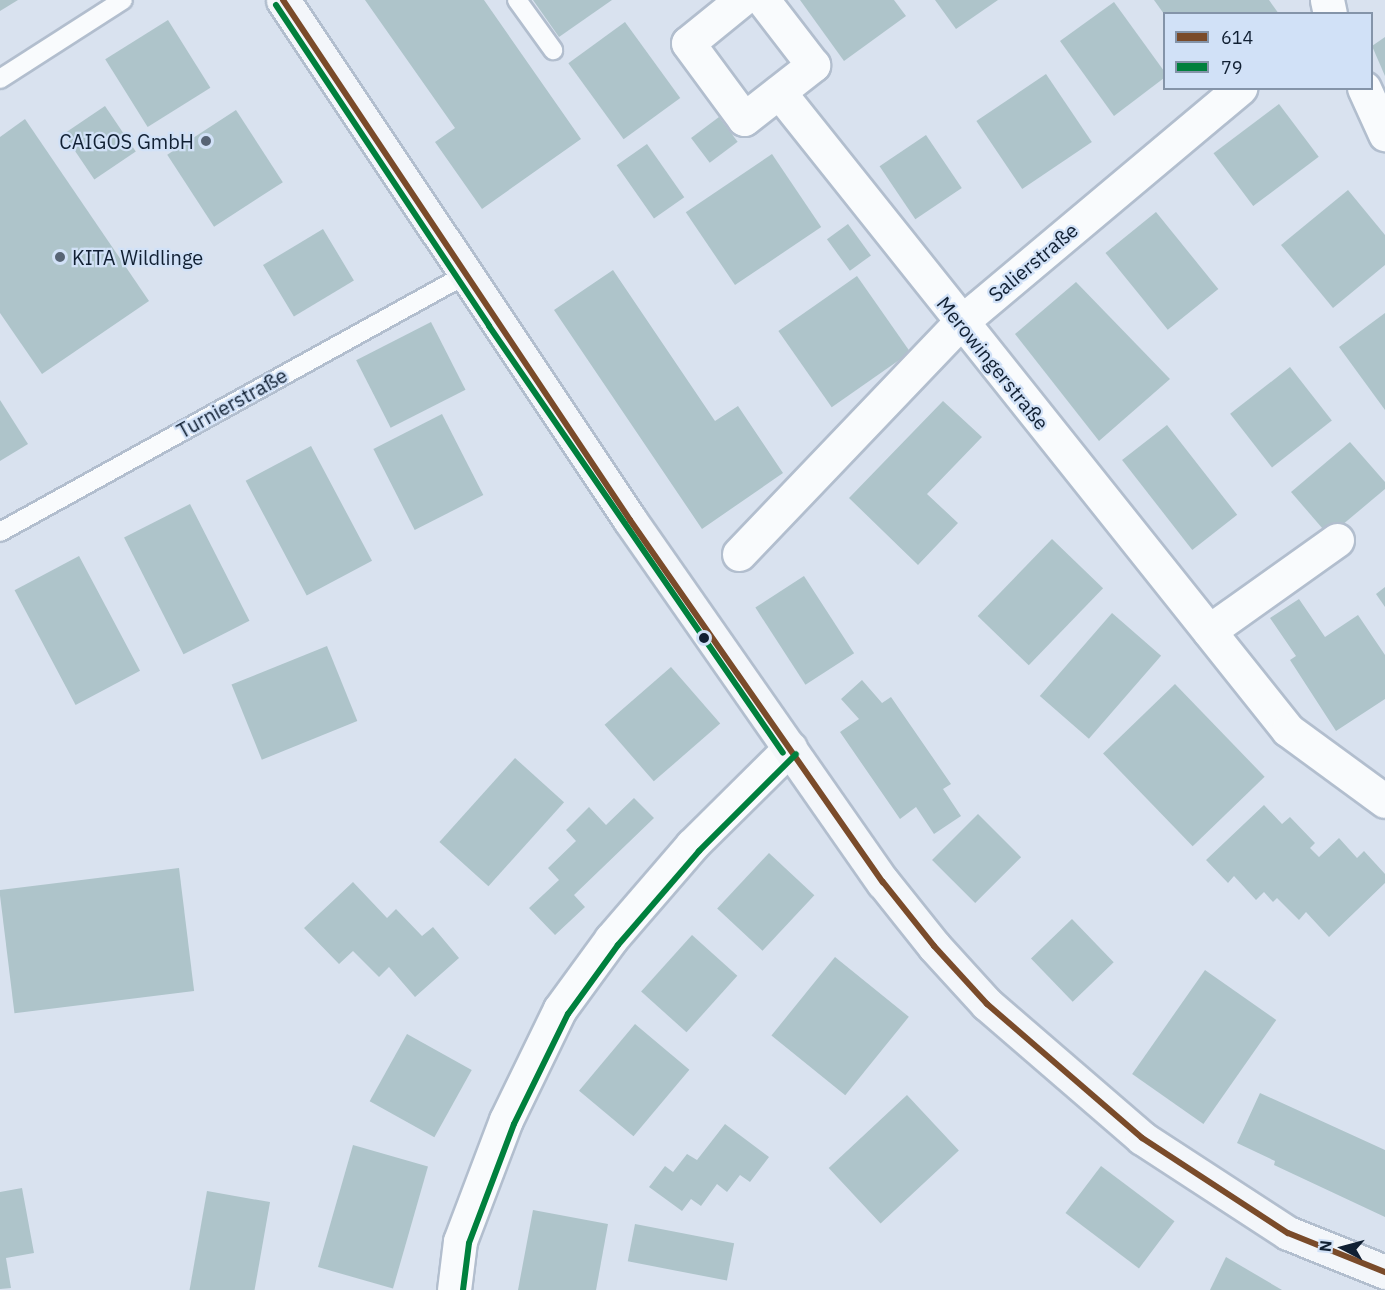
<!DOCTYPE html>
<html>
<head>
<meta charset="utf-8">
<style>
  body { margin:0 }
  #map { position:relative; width:1385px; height:1290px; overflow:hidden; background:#d9e2ef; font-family:"IBM Plex Sans",sans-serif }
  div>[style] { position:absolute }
  .building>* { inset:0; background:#aec4ca; transform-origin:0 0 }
  .roads { filter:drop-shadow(2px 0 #b2bece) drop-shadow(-2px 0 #b2bece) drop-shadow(0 2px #b2bece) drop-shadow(0 -2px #b2bece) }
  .service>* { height:18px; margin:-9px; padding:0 9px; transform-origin:9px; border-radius:9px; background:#f9fbfd }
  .minor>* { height:33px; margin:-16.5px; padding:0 16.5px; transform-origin:16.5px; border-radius:16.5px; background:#f9fbfd }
  .secondary>* { height:33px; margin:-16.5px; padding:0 16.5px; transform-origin:16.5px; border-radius:16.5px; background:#f3f6fa }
  .bus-1>* { height:6px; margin:-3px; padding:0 3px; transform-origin:3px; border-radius:3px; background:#7a4b2a }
  .bus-2>* { height:6px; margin:-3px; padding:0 3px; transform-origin:3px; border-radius:3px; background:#00803d }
  .dots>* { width:16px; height:16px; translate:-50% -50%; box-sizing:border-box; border:3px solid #d1e1f7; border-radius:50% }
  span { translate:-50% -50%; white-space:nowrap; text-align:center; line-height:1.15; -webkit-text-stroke:4.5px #d1e1f7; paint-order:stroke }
  .poi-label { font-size:20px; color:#112033 }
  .right { translate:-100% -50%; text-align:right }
  .left { translate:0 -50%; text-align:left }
  .street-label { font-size:20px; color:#112033 }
  .legend { position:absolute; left:1163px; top:12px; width:210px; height:78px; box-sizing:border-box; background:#d1e1f7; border:2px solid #8494a9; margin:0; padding:8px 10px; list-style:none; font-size:18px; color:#112033 }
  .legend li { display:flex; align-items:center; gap:12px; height:30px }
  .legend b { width:30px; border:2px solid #8494a9 }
  .north { position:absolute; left:1313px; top:1218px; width:60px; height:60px; -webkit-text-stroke:4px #d1e1f7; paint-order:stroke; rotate:276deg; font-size:16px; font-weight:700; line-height:24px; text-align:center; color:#112033 }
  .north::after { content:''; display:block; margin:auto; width:21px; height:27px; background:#112033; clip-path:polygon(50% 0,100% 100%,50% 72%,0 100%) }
</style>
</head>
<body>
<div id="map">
  <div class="building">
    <div style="clip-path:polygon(0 0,18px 0,0 11px)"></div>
    <div style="clip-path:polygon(365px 0,484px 0,581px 139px,482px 209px,435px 142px,455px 128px)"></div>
    <div style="clip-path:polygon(533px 0,612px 0,559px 37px)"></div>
    <div style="clip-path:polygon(800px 0,894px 0,906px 16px,844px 61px)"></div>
    <div style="clip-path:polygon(935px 0,998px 0,956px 29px)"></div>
    <div style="clip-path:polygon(1154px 0,1269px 0,1279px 14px,1164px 14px)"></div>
    <div style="clip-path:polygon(1114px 2px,1164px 71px,1164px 78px,1114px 116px,1060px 41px)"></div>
    <div style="left:168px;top:20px;width:80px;height:74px;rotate:58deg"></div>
    <div style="left:625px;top:22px;width:94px;height:70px;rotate:54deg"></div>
    <div style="clip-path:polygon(1385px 37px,1385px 76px,1372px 46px)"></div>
    <div style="left:1046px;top:74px;width:82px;height:84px;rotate:56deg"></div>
    <div style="left:1279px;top:104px;width:66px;height:82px;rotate:53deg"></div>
    <div style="left:105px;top:106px;width:55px;height:50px;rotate:56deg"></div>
    <div style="left:236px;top:110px;width:86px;height:82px;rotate:57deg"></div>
    <div style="left:719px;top:117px;width:31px;height:35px;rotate:53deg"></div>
    <div style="clip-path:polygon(25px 119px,149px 301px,42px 374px,0 313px,0 137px)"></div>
    <div style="left:926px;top:135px;width:64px;height:56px;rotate:56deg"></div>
    <div style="left:647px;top:144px;width:65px;height:37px;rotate:55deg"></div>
    <div style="left:772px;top:154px;width:88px;height:104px;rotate:56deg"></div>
    <div style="clip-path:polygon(1348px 190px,1385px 235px,1385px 265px,1333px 308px,1281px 245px)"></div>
    <div style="left:1156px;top:212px;width:99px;height:65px;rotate:51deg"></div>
    <div style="left:848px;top:224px;width:39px;height:26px;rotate:54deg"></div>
    <div style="left:323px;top:229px;width:60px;height:70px;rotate:59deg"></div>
    <div style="clip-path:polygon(613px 270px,715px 421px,738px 406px,783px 473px,702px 529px,554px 310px)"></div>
    <div style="left:857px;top:276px;width:93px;height:96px;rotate:55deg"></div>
    <div style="clip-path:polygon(1076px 282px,1170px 379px,1099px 441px,1015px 334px)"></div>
    <div style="clip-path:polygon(1385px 313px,1385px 410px,1339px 347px)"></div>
    <div style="left:431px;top:322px;width:76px;height:84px;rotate:63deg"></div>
    <div style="left:1290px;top:367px;width:68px;height:76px;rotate:52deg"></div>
    <div style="clip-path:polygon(0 400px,28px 444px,0 461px)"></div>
    <div style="clip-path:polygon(943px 401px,982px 437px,927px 494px,958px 523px,918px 565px,849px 498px)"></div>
    <div style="left:442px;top:414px;width:91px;height:77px;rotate:63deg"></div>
    <div style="left:1167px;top:425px;width:114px;height:57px;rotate:52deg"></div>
    <div style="clip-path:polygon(1350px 442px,1385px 482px,1385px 489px,1329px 536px,1291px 492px)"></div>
    <div style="left:311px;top:446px;width:130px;height:74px;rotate:62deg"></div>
    <div style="left:190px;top:504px;width:131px;height:74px;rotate:63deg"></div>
    <div style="left:1052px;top:539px;width:71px;height:107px;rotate:44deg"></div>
    <div style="left:79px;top:556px;width:130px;height:73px;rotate:62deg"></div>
    <div style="left:804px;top:576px;width:92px;height:58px;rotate:57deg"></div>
    <div style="clip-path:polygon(1385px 587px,1385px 607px,1376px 594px)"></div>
    <div style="clip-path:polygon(1299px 599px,1325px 637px,1358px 615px,1385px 655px,1385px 699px,1336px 731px,1290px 660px,1296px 656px,1270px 618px)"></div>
    <div style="left:1112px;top:613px;width:65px;height:110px;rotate:41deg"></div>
    <div style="left:327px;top:646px;width:81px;height:103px;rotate:68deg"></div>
    <div style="left:671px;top:667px;width:75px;height:88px;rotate:49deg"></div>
    <div style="clip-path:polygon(862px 680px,882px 703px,891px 697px,951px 784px,943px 789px,961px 816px,934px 834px,916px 807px,900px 819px,840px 732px,859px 719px,841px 699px)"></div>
    <div style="left:1175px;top:684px;width:129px;height:100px;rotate:46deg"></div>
    <div style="left:515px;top:758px;width:66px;height:113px;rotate:42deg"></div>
    <div style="clip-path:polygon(634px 798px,654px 818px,574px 895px,585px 907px,555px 935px,529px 908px,559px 880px,548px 868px,576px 841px,566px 830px,589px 807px,606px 825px)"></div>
    <div style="clip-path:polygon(1264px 805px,1282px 824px,1290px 817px,1315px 843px,1310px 848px,1319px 857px,1339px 838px,1357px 858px,1364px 851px,1385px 874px,1385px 883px,1329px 937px,1306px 912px,1299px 920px,1277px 898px,1273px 902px,1264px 892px,1256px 900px,1234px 876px,1228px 883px,1206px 860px)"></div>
    <div style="left:978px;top:814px;width:61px;height:65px;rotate:45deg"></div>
    <div style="left:769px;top:853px;width:62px;height:76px;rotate:43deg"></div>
    <div style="left:179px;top:868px;width:124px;height:181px;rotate:83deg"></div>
    <div style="clip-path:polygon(353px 882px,387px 918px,396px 909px,422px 936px,433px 927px,459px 958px,415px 997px,389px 967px,379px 977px,353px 951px,339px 964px,304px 928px)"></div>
    <div style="left:1072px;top:919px;width:60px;height:57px;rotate:46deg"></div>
    <div style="left:692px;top:935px;width:61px;height:76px;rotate:42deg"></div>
    <div style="left:835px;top:957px;width:95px;height:101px;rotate:39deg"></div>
    <div style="left:1205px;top:970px;width:87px;height:127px;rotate:35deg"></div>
    <div style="left:635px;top:1024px;width:71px;height:87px;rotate:40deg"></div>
    <div style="left:407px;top:1034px;width:74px;height:77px;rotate:29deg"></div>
    <div style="clip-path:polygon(1260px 1093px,1385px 1150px,1385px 1217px,1274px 1165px,1275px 1161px,1237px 1143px)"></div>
    <div style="left:907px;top:1095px;width:76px;height:107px;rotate:47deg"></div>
    <div style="clip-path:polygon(725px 1124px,769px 1157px,750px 1182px,740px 1175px,727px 1192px,717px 1184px,701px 1206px,691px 1199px,682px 1211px,649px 1187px,665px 1166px,673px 1172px,687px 1154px,697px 1160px)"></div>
    <div style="left:353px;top:1145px;width:78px;height:127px;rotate:16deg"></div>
    <div style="left:1101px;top:1166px;width:92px;height:59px;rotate:37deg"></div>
    <div style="clip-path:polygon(22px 1188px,34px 1253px,6px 1258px,11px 1288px,0 1289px,0 1192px)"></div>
    <div style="left:207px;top:1191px;width:64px;height:101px;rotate:10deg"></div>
    <div style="clip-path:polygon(533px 1210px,608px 1224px,596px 1290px,518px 1290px)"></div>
    <div style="left:635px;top:1224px;width:101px;height:38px;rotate:11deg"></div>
    <div style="clip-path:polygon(1226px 1257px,1282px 1290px,1210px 1290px)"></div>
  </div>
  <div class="roads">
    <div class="service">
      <div style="left:517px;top:0;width:62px;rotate:54.2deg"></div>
      <div style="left:0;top:79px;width:146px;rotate:-32.7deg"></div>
      <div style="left:0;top:532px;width:531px;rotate:-28.93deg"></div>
    </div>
    <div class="minor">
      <div style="left:741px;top:0;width:68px;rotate:140.9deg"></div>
      <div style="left:688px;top:43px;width:94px;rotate:53.6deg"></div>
      <div style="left:744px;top:119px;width:88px;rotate:-38deg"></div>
      <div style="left:813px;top:65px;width:82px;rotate:-127.6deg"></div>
      <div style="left:1327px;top:0;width:14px;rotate:78deg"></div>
      <div style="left:1364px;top:88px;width:51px;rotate:65.5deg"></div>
      <div style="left:779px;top:92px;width:816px;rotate:51.42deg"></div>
      <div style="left:1288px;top:730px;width:120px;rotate:36.2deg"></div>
      <div style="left:739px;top:554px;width:320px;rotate:-46.3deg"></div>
      <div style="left:960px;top:323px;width:366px;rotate:-40deg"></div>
      <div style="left:1209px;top:631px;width:157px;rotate:-35.4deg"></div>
      <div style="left:454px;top:1290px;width:49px;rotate:-83deg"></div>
      <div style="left:460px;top:1241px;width:129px;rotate:-69.2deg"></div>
      <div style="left:506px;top:1120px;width:123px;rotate:-64.1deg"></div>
      <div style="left:560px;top:1009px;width:87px;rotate:-53.9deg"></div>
      <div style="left:611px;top:939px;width:124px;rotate:-49.2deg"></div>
      <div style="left:692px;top:845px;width:138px;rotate:-44.7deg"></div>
    </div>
    <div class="secondary">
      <div style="left:283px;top:0;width:625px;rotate:56.28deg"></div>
      <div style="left:630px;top:520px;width:442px;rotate:55.1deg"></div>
      <div style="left:883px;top:882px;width:82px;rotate:51.4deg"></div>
      <div style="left:934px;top:946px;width:79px;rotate:47.6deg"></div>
      <div style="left:987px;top:1004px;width:205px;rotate:40.8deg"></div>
      <div style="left:1142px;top:1138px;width:174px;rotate:33.1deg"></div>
      <div style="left:1288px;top:1233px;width:105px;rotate:21.9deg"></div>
    </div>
  </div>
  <div class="bus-1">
    <div style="left:283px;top:0;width:625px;rotate:56.28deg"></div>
    <div style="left:630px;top:520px;width:442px;rotate:55.1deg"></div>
    <div style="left:883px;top:882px;width:82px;rotate:51.4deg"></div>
    <div style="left:934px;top:946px;width:79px;rotate:47.6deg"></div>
    <div style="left:987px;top:1004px;width:205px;rotate:40.8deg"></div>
    <div style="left:1142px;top:1138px;width:174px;rotate:33.1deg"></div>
    <div style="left:1288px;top:1233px;width:105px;rotate:21.9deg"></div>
  </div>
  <div class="bus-2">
    <div style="left:276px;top:5px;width:385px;rotate:56.4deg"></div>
    <div style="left:489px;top:326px;width:518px;rotate:55.45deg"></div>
    <div style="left:463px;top:1290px;width:47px;rotate:-82.7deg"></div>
    <div style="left:469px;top:1243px;width:127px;rotate:-69.3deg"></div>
    <div style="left:514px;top:1124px;width:123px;rotate:-63.9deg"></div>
    <div style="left:568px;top:1014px;width:85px;rotate:-54.1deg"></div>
    <div style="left:618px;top:945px;width:124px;rotate:-49.2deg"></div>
    <div style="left:699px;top:851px;width:137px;rotate:-45deg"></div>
  </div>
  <div class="dots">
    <div style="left:206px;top:141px;background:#576475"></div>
    <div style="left:60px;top:257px;background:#576475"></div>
    <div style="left:704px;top:638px;background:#112033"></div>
  </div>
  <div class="poi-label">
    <span class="right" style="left:194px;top:141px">CAIGOS GmbH</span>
    <span class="left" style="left:72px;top:257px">KITA Wildlinge</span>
  </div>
  <div class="street-label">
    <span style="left:1033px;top:262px;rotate:-40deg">Salierstraße</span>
    <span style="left:993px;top:363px;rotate:51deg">Merowingerstraße</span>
    <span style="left:232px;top:403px;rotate:-29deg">Turnierstraße</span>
  </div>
  <ul class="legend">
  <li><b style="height:8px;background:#7a4b2a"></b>614</li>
  <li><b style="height:8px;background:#00803d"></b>79</li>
  </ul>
  <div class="north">N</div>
</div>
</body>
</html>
